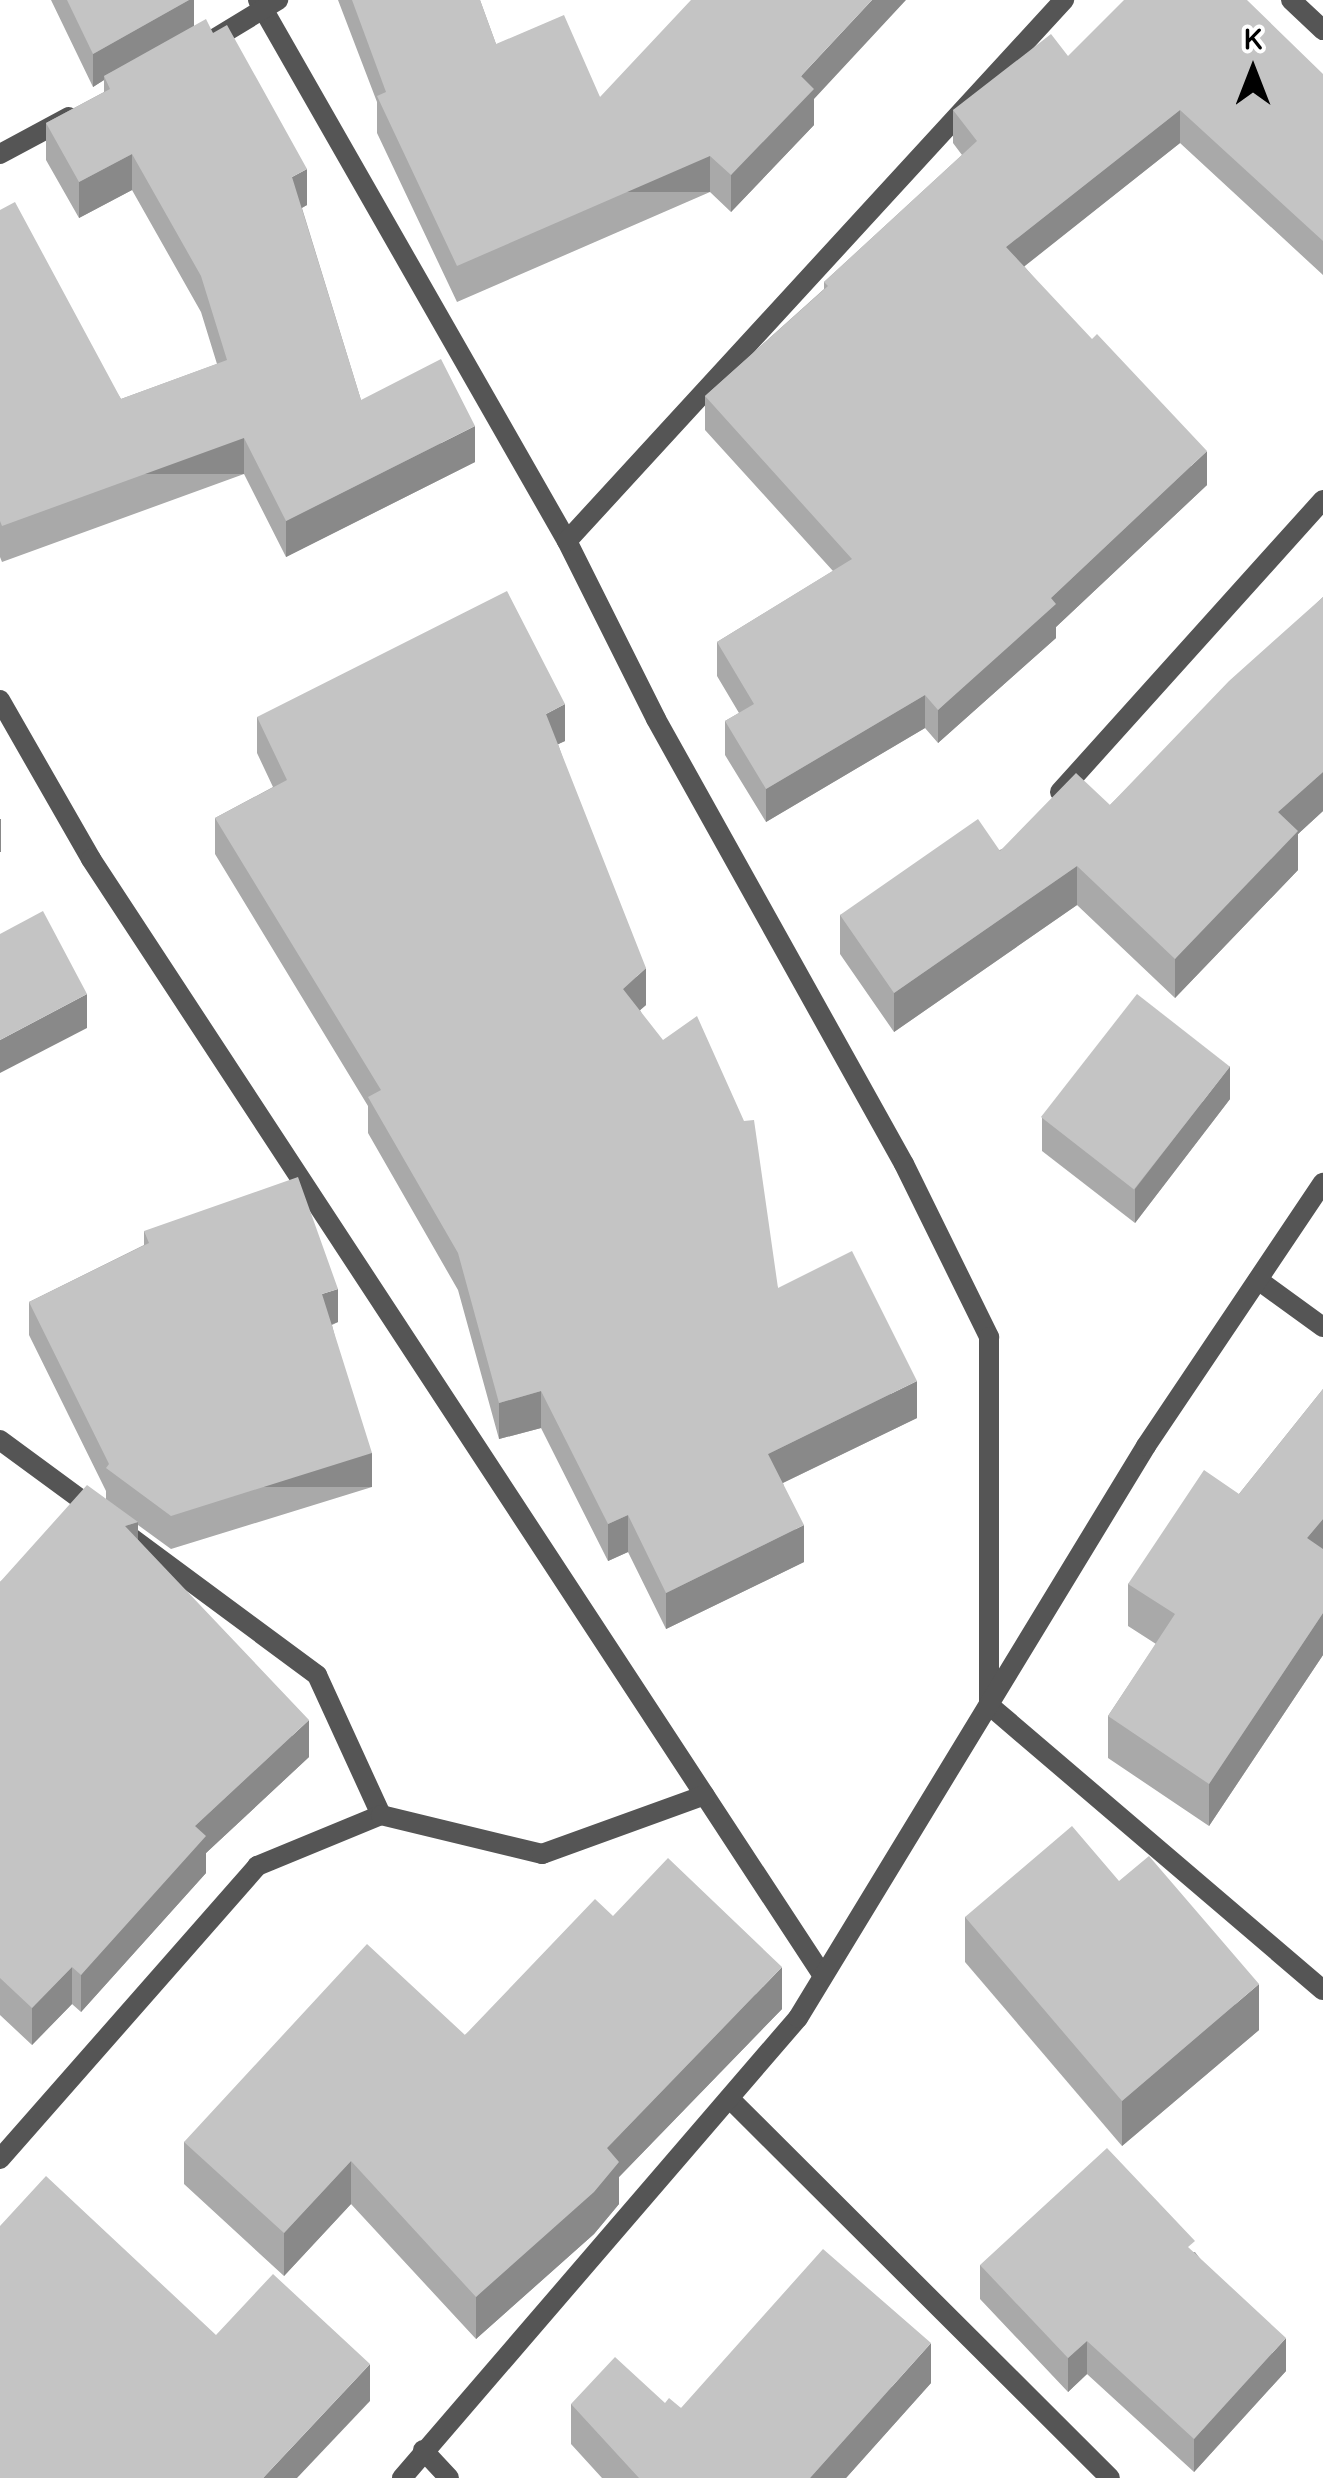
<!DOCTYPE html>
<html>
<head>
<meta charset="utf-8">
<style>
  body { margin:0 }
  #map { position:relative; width:1323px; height:2478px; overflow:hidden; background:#fff; font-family:"Varela Round",sans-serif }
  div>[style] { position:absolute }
  .minor>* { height:20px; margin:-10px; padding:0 10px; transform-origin:10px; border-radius:10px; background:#555 }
  .wall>* { inset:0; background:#a9a9a9 }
  .shaded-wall>* { inset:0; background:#898989; transform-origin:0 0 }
  .building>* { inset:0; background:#c4c4c4; transform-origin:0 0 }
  span { translate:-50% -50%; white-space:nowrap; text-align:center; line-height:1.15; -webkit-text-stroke:8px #fff; paint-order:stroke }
  .north { position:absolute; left:1203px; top:20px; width:100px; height:100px; -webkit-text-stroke:8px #fff; paint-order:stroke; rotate:0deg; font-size:28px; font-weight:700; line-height:40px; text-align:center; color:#000 }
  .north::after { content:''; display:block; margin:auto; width:35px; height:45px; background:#000; clip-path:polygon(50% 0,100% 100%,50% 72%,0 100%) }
</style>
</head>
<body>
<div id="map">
  <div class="minor">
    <div style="left:258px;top:0;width:623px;rotate:60.27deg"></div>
    <div style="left:567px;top:541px;width:199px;rotate:63.4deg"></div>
    <div style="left:656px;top:719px;width:509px;rotate:60.87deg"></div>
    <div style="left:904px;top:1164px;width:193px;rotate:63.8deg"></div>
    <div style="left:989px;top:1337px;width:368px;rotate:90deg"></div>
    <div style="left:989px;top:1705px;width:439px;rotate:40.5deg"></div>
    <div style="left:1291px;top:0;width:44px;rotate:43.2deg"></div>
    <div style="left:209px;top:42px;width:81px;rotate:-31.3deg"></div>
    <div style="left:0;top:154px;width:78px;rotate:-28.2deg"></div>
    <div style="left:567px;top:541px;width:735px;rotate:-47.43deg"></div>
    <div style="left:0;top:700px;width:183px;rotate:60.2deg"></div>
    <div style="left:91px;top:859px;width:1335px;rotate:56.76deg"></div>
    <div style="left:1060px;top:792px;width:393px;rotate:-48deg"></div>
    <div style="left:1258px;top:1280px;width:80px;rotate:35.9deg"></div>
    <div style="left:0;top:1440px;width:122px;rotate:36.3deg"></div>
    <div style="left:125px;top:1533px;width:239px;rotate:36.5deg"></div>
    <div style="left:317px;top:1675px;width:154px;rotate:65.4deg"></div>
    <div style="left:731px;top:2100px;width:535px;rotate:44.92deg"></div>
    <div style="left:0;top:2159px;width:390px;rotate:-48.7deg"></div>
    <div style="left:257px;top:1866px;width:134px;rotate:-22.4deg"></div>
    <div style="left:381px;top:1815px;width:166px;rotate:13.6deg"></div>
    <div style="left:542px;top:1854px;width:173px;rotate:-19.9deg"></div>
    <div style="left:423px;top:2450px;width:38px;rotate:47deg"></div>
    <div style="left:402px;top:2478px;width:607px;rotate:-49.28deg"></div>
    <div style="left:798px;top:2018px;width:670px;rotate:-58.68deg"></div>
    <div style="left:1146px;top:1446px;width:317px;rotate:-56.1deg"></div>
  </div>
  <div class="wall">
    <div style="clip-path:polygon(51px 0,194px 0,194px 26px,213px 33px,307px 205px,302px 208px,361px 400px,475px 462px,286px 557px,244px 474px,2px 562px,0 557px,0 210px,121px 399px,217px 364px,201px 312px,132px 190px,79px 218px,46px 160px,46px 123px,104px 92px,104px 80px,93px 87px)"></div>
    <div style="clip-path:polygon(338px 0,480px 0,496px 44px,600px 97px,814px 99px,814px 125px,731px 212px,710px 192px,457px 302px,377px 133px,377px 102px)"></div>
    <div style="clip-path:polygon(1068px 56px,1323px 74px,1323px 275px,1180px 143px,1024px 266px,1207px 485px,1056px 627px,1056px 638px,938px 743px,925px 728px,766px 822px,725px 755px,725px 721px,739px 713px,717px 676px,717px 642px,833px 571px,705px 430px,705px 396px,824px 289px,824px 282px,962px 155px,953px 143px,953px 110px)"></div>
    <div style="clip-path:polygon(1323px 597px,1323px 811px,1298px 834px,1298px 870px,1175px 998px,1077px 905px,894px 1032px,840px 954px,840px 915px,1110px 805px)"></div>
    <div style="clip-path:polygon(257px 717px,565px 741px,558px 744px,646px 1005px,640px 1010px,778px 1288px,917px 1418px,783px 1483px,804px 1562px,666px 1629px,628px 1552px,608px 1561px,541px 1428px,499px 1439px,458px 1290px,368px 1133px,368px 1106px,215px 854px,215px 818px,273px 787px,257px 753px)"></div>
    <div style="clip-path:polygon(1230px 1099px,1135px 1223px,1042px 1151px,1042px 1118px)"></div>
    <div style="clip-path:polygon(144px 1231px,338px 1322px,332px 1325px,372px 1487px,171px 1549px,138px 1525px,138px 1540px,309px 1757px,206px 1853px,206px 1873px,81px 2012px,72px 2004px,32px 2045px,0 2015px,0 1582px,106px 1499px,106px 1491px,29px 1335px,29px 1302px,144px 1245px)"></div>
    <div style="clip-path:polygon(1323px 1389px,1323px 1655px,1209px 1826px,1108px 1758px,1108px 1716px,1156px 1644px,1128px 1626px,1128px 1584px,1239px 1494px)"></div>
    <div style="clip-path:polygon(1119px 1881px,1259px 2030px,1122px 2146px,965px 1962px,965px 1917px)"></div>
    <div style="clip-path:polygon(613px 1916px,782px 2009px,619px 2177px,619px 2204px,594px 2234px,476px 2339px,351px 2204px,284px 2276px,184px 2184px,184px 2142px,465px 2035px)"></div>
    <div style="clip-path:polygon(1195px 2252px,1286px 2371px,1194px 2472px,1087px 2374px,1068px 2392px,980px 2299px,980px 2265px)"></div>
    <div style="clip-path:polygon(931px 2383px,846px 2478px,602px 2478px,571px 2444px,571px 2404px,665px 2403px,681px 2408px)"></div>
  </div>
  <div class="shaded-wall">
    <div style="clip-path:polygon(189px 0,194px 0,194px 31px,104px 76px,104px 80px,93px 87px,93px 54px)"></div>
    <div style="clip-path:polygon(872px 0,906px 0,814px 99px,814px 125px,731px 212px,731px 175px,801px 76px)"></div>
    <div style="clip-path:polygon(1180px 110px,1180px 143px,1006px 281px,1006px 247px)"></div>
    <div style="clip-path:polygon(132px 154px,132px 190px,79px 218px,79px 182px)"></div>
    <div style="left:710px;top:156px;width:36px;height:276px;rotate:90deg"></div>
    <div style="clip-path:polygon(307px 169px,307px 205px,292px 213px,292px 177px)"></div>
    <div style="clip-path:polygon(475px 426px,475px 462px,286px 557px,286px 521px)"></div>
    <div style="left:244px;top:438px;width:36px;height:258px;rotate:90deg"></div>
    <div style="clip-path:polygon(1207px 451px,1207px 485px,1056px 627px,1056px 638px,938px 743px,938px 710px,1051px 598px)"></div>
    <div style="clip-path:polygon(925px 695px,925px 728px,766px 822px,766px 789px)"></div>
    <div style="clip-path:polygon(565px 704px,565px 741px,546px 750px,546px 714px)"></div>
    <div style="clip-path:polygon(1323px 772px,1323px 811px,1298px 834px,1298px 870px,1175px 998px,1175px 959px,1278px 812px)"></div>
    <div style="left:0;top:819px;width:1px;height:33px"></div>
    <div style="clip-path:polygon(1077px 866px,1077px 905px,894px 1032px,894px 993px)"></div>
    <div style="clip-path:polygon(646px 968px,646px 1005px,623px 1025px,623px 989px)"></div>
    <div style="clip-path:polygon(87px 994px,87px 1028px,0 1073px,0 1040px)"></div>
    <div style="clip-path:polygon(1230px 1066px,1230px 1099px,1135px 1223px,1135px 1189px)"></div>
    <div style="clip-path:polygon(338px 1289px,338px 1322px,322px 1328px,322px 1294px)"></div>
    <div style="clip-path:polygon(917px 1381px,917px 1418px,768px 1490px,768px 1454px)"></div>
    <div style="clip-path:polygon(541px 1391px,541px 1428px,499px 1439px,499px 1403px)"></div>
    <div style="left:372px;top:1453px;width:34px;height:211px;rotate:90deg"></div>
    <div style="clip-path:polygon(628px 1515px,628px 1552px,608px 1561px,608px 1524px)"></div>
    <div style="clip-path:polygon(1323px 1519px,1323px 1561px,1307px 1538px)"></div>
    <div style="clip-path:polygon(138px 1522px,138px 1559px,125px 1526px)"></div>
    <div style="clip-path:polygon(804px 1525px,804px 1562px,666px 1629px,666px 1593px)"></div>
    <div style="clip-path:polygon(1323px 1613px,1323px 1655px,1209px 1826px,1209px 1784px)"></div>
    <div style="clip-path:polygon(309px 1720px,309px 1757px,206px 1853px,206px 1873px,81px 2012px,81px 1975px,195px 1826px)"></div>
    <div style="clip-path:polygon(72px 1967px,72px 2004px,32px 2045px,32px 2008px)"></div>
    <div style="clip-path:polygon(782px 1967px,782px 2009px,619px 2177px,619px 2204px,594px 2234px,476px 2339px,476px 2297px,607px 2148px)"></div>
    <div style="clip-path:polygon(1259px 1984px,1259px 2030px,1122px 2146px,1122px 2101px)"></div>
    <div style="clip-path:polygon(351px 2161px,351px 2204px,284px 2276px,284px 2233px)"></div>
    <div style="clip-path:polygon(1286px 2338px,1286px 2371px,1194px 2472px,1194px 2439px)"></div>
    <div style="clip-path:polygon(1087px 2341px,1087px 2374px,1068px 2392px,1068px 2358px)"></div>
    <div style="clip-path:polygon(931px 2343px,931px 2383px,846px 2478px,810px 2478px)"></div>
    <div style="clip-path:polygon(370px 2364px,370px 2401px,297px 2478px,263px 2478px)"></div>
  </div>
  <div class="building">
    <div style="clip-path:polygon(67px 0,189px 0,93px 54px)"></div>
    <div style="clip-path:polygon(352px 0,480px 0,496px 44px,564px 15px,600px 97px,691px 0,872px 0,801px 76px,814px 89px,731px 175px,710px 156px,457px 266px,377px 96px,386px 92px)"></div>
    <div style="clip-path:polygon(1124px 0,1247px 0,1323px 74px,1323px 241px,1180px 110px,1006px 247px,1092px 339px,1097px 334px,1207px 451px,1051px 598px,1056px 604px,938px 710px,925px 695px,766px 789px,725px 721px,754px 704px,717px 642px,852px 559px,705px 396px,828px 286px,824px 282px,977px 141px,953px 110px,1051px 34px,1068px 56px)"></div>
    <div style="clip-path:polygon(206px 19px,213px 33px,227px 25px,307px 169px,292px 177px,361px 400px,441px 359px,475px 426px,286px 521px,244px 438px,2px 526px,0 521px,0 210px,15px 202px,121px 399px,227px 360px,201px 276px,132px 154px,79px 182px,46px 123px,110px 89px,104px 76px)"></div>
    <div style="clip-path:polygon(507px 591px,565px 704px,546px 714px,646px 968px,623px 989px,663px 1040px,697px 1016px,744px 1121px,754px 1120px,778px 1288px,852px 1251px,917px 1381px,768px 1454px,804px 1525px,666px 1593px,628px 1515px,608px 1524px,541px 1391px,499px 1403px,458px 1253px,368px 1097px,381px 1090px,215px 818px,287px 780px,257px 717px)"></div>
    <div style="clip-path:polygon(1323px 597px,1323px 772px,1278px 812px,1298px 831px,1175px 959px,1077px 866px,894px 993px,840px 915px,978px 819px,1000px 851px,1076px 773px,1110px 805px,1229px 681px)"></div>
    <div style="clip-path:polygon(43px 911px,87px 994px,0 1040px,0 934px)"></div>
    <div style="left:1137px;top:994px;width:118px;height:156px;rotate:38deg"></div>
    <div style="clip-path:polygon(298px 1177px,338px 1289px,322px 1294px,372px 1453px,171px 1516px,106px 1468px,109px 1464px,29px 1302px,149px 1243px,144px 1231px)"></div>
    <div style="clip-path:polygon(1323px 1389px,1323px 1519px,1307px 1538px,1323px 1549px,1323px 1613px,1209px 1784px,1108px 1716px,1175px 1614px,1128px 1584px,1204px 1470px,1239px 1494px)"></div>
    <div style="clip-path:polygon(87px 1485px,138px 1522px,125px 1526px,309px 1720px,195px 1826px,206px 1836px,81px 1975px,72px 1967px,32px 2008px,0 1978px,0 1582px)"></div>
    <div style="clip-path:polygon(1072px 1826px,1119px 1881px,1149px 1856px,1259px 1984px,1122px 2101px,965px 1917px)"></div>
    <div style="clip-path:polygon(668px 1858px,782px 1967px,607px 2148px,619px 2162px,594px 2192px,476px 2297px,351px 2161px,284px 2233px,184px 2142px,367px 1944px,465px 2035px,595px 1899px,613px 1916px)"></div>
    <div style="clip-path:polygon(1107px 2148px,1195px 2241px,1188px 2247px,1286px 2338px,1194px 2439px,1087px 2341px,1068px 2358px,980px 2265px)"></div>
    <div style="clip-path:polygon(46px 2176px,216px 2335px,273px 2274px,370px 2364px,263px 2478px,0 2478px,0 2226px)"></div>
    <div style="clip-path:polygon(823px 2249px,931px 2343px,810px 2478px,639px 2478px,571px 2404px,615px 2357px,665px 2403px,669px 2398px,681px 2408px)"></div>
  </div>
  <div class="north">K</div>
</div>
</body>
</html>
